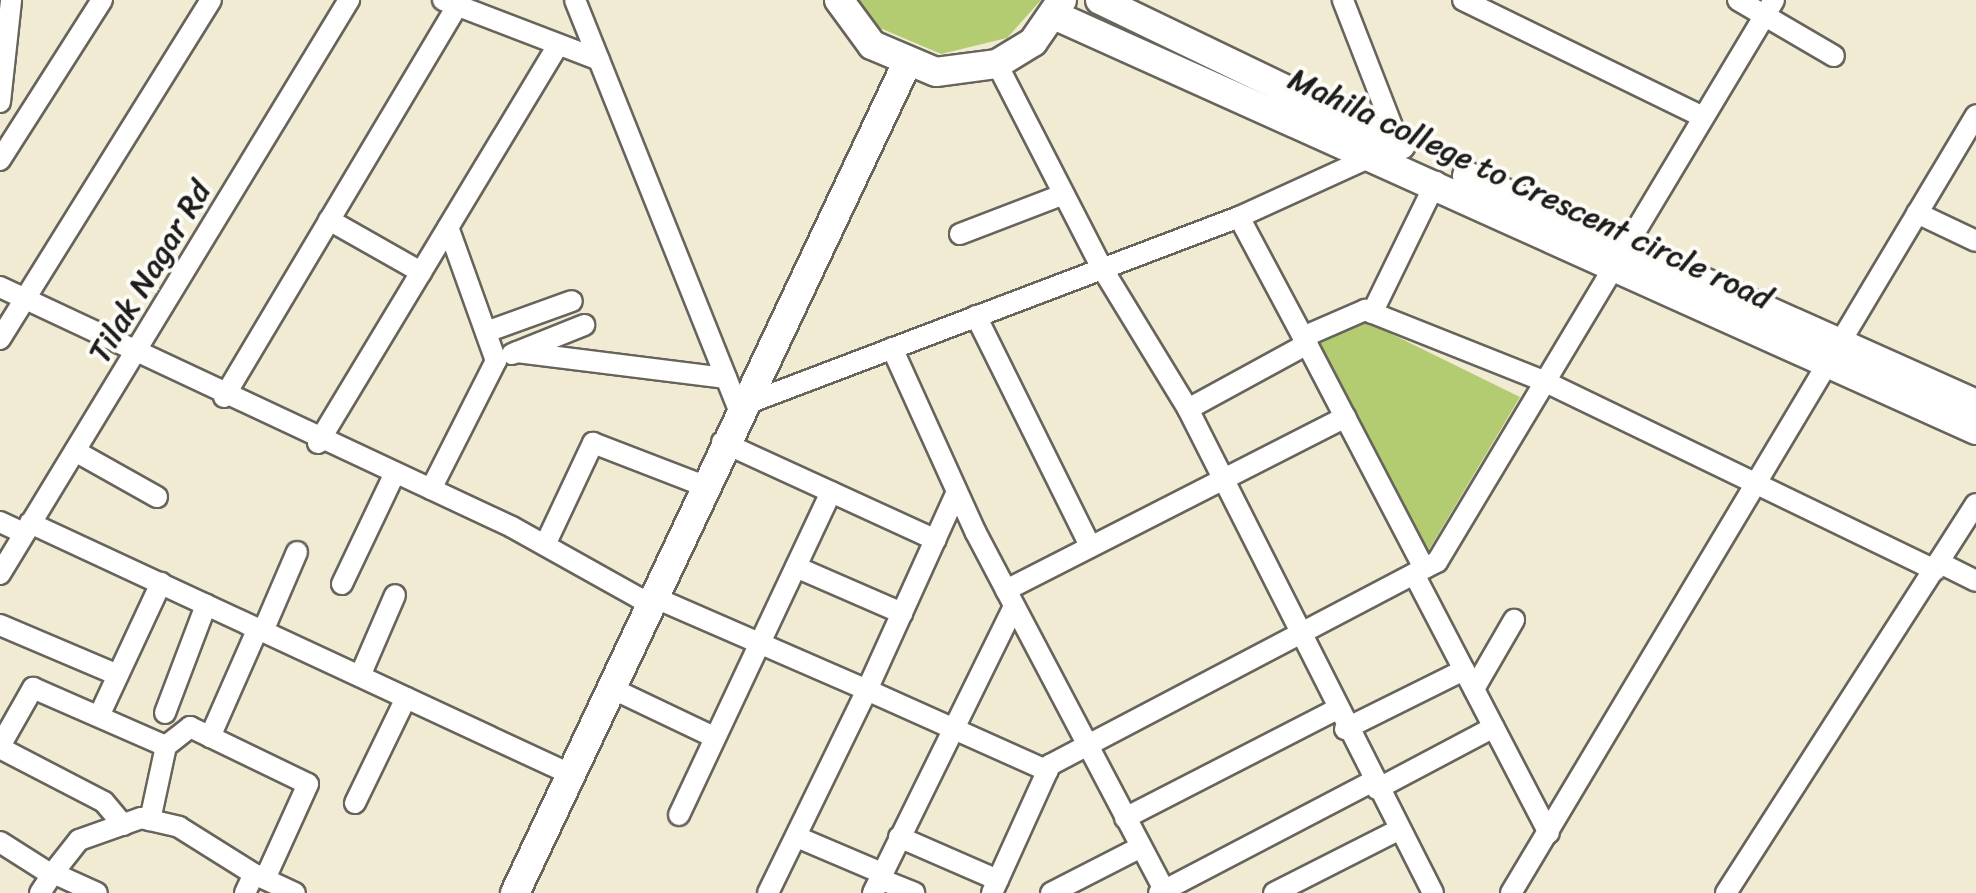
<!DOCTYPE html>
<html>
<head>
<meta charset="utf-8">
<style>
  body { margin:0 }
  #map { position:relative; width:1976px; height:893px; overflow:hidden; background:#f2ebd4; font-family:Sriracha,sans-serif }
  div>[style] { position:absolute }
  .green>* { inset:0; background:#b3cc71 }
  .roads { filter:drop-shadow(2px 0 #67645c) drop-shadow(-2px 0 #67645c) drop-shadow(0 2px #67645c) drop-shadow(0 -2px #67645c) }
  .minor>* { height:20px; margin:-10px; padding:0 10px; transform-origin:10px; border-radius:10px; background:#fff }
  .major>* { height:28px; margin:-14px; padding:0 14px; transform-origin:14px; border-radius:14px; background:#fff }
  span { translate:-50% -50%; white-space:nowrap; text-align:center; line-height:1.15; -webkit-text-stroke:8px #fdfcf7; paint-order:stroke }
  .street-label { font-size:32px; color:#1c1c1c }
</style>
</head>
<body>
<div id="map">
  <div class="green">
    <div style="clip-path:polygon(858px 0,1041px 0,1007px 38px,941px 54px,880px 28px)"></div>
    <div style="clip-path:polygon(1365px 321px,1520px 397px,1427px 553px,1314px 341px)"></div>
  </div>
  <div class="roads">
    <div class="minor">
      <div style="left:443px;top:0;width:167px;rotate:21deg"></div>
      <div style="left:575px;top:0;width:438px;rotate:68.2deg"></div>
      <div style="left:738px;top:407px;width:536px;rotate:-20.77deg"></div>
      <div style="left:1239px;top:217px;width:176px;rotate:-24.5deg"></div>
      <div style="left:1399px;top:144px;width:155px;rotate:-111.3deg"></div>
      <div style="left:1463px;top:0;width:267px;rotate:26deg"></div>
      <div style="left:1738px;top:0;width:111px;rotate:30.3deg"></div>
      <div style="left:997px;top:64px;width:229px;rotate:62.8deg"></div>
      <div style="left:1102px;top:268px;width:165px;rotate:58.6deg"></div>
      <div style="left:1188px;top:409px;width:542px;rotate:63.15deg"></div>
      <div style="left:0;top:102px;width:103px;rotate:-83.8deg"></div>
      <div style="left:0;top:160px;width:190px;rotate:-57.5deg"></div>
      <div style="left:1917px;top:213px;width:65px;rotate:25.4deg"></div>
      <div style="left:1239px;top:217px;width:136px;rotate:61.9deg"></div>
      <div style="left:329px;top:220px;width:106px;rotate:29.5deg"></div>
      <div style="left:960px;top:234px;width:111px;rotate:-21deg"></div>
      <div style="left:0;top:287px;width:565px;rotate:25.11deg"></div>
      <div style="left:512px;top:527px;width:156px;rotate:29.2deg"></div>
      <div style="left:1372px;top:313px;width:146px;rotate:-64deg"></div>
      <div style="left:976px;top:316px;width:257px;rotate:63.6deg"></div>
      <div style="left:486px;top:332px;width:91px;rotate:-19.8deg"></div>
      <div style="left:0;top:339px;width:399px;rotate:-58.1deg"></div>
      <div style="left:892px;top:348px;width:203px;rotate:65.6deg"></div>
      <div style="left:976px;top:533px;width:407px;rotate:62.2deg"></div>
      <div style="left:517px;top:352px;width:211px;rotate:7.1deg"></div>
      <div style="left:512px;top:354px;width:78px;rotate:-21.9deg"></div>
      <div style="left:224px;top:397px;width:455px;rotate:-59.2deg"></div>
      <div style="left:1188px;top:409px;width:136px;rotate:-28.6deg"></div>
      <div style="left:722px;top:442px;width:235px;rotate:24.6deg"></div>
      <div style="left:318px;top:443px;width:461px;rotate:-58.9deg"></div>
      <div style="left:75px;top:451px;width:94px;rotate:29.3deg"></div>
      <div style="left:431px;top:489px;width:144px;rotate:-63.1deg"></div>
      <div style="left:496px;top:361px;width:142px;rotate:-109.7deg"></div>
      <div style="left:0;top:522px;width:26px;rotate:25deg"></div>
      <div style="left:30px;top:523px;width:595px;rotate:24.93deg"></div>
      <div style="left:545px;top:545px;width:113px;rotate:-64.8deg"></div>
      <div style="left:593px;top:443px;width:117px;rotate:21.1deg"></div>
      <div style="left:1940px;top:563px;width:40px;rotate:26.6deg"></div>
      <div style="left:796px;top:567px;width:116px;rotate:23.5deg"></div>
      <div style="left:1424px;top:568px;width:261px;rotate:-117.6deg"></div>
      <div style="left:1303px;top:337px;width:68px;rotate:-23.5deg"></div>
      <div style="left:1365px;top:310px;width:197px;rotate:21.7deg"></div>
      <div style="left:1548px;top:383px;width:430px;rotate:25.8deg"></div>
      <div style="left:0;top:574px;width:672px;rotate:-58.7deg"></div>
      <div style="left:1414px;top:574px;width:292px;rotate:62.5deg"></div>
      <div style="left:342px;top:584px;width:121px;rotate:-64.5deg"></div>
      <div style="left:1006px;top:590px;width:381px;rotate:-27deg"></div>
      <div style="left:651px;top:596px;width:236px;rotate:23.5deg"></div>
      <div style="left:867px;top:690px;width:217px;rotate:-65.6deg"></div>
      <div style="left:0;top:625px;width:128px;rotate:23deg"></div>
      <div style="left:263px;top:631px;width:86px;rotate:-66.7deg"></div>
      <div style="left:360px;top:676px;width:88px;rotate:-66.6deg"></div>
      <div style="left:609px;top:687px;width:116px;rotate:25.5deg"></div>
      <div style="left:1474px;top:689px;width:80px;rotate:-59.9deg"></div>
      <div style="left:165px;top:713px;width:116px;rotate:-69.2deg"></div>
      <div style="left:99px;top:716px;width:147px;rotate:-65deg"></div>
      <div style="left:1345px;top:729px;width:133px;rotate:-26.4deg"></div>
      <div style="left:210px;top:737px;width:119px;rotate:-66.2deg"></div>
      <div style="left:0;top:746px;width:67px;rotate:-60.4deg"></div>
      <div style="left:33px;top:688px;width:145px;rotate:23.6deg"></div>
      <div style="left:166px;top:746px;width:76px;rotate:102.2deg"></div>
      <div style="left:166px;top:746px;width:31px;rotate:-38deg"></div>
      <div style="left:190px;top:727px;width:131px;rotate:25.8deg"></div>
      <div style="left:308px;top:784px;width:104px;rotate:114.4deg"></div>
      <div style="left:0;top:748px;width:117px;rotate:27.4deg"></div>
      <div style="left:104px;top:802px;width:30px;rotate:50deg"></div>
      <div style="left:1377px;top:789px;width:132px;rotate:-27.9deg"></div>
      <div style="left:355px;top:803px;width:117px;rotate:-64.1deg"></div>
      <div style="left:679px;top:815px;width:357px;rotate:-64.8deg"></div>
      <div style="left:1125px;top:818px;width:236px;rotate:-27.2deg"></div>
      <div style="left:797px;top:837px;width:92px;rotate:23deg"></div>
      <div style="left:899px;top:837px;width:108px;rotate:23.5deg"></div>
      <div style="left:0;top:842px;width:62px;rotate:32.4deg"></div>
      <div style="left:53px;top:873px;width:42px;rotate:-51.8deg"></div>
      <div style="left:79px;top:840px;width:66px;rotate:-19.5deg"></div>
      <div style="left:141px;top:818px;width:39px;rotate:13deg"></div>
      <div style="left:179px;top:827px;width:89px;rotate:32.1deg"></div>
      <div style="left:880px;top:879px;width:37px;rotate:22deg"></div>
      <div style="left:40px;top:893px;width:24px;rotate:-57deg"></div>
      <div style="left:53px;top:873px;width:48px;rotate:24.4deg"></div>
      <div style="left:245px;top:893px;width:21px;rotate:-65deg"></div>
      <div style="left:254px;top:874px;width:45px;rotate:24.9deg"></div>
      <div style="left:768px;top:893px;width:226px;rotate:-64deg"></div>
      <div style="left:867px;top:690px;width:198px;rotate:24.1deg"></div>
      <div style="left:873px;top:893px;width:319px;rotate:-63.8deg"></div>
      <div style="left:992px;top:893px;width:141px;rotate:-65.6deg"></div>
      <div style="left:1050px;top:765px;width:437px;rotate:-27.7deg"></div>
      <div style="left:1437px;top:562px;width:655px;rotate:-59.05deg"></div>
      <div style="left:1051px;top:893px;width:101px;rotate:-27.1deg"></div>
      <div style="left:1159px;top:893px;width:242px;rotate:-27.6deg"></div>
      <div style="left:1274px;top:893px;width:139px;rotate:-26.9deg"></div>
      <div style="left:1511px;top:893px;width:906px;rotate:-59.13deg"></div>
      <div style="left:1726px;top:893px;width:462px;rotate:-57.3deg"></div>
    </div>
    <div class="major">
      <div style="left:839px;top:0;width:56px;rotate:53.7deg"></div>
      <div style="left:872px;top:45px;width:69px;rotate:22.9deg"></div>
      <div style="left:936px;top:72px;width:62px;rotate:-7.5deg"></div>
      <div style="left:997px;top:64px;width:42px;rotate:-31.4deg"></div>
      <div style="left:1033px;top:42px;width:51px;rotate:-55.4deg"></div>
      <div style="left:1100px;top:0;width:334px;rotate:25.7deg"></div>
      <div style="left:1054px;top:15px;width:1011px;rotate:24.23deg"></div>
      <div style="left:1467px;top:176px;width:558px;rotate:24.13deg"></div>
      <div style="left:515px;top:893px;width:916px;rotate:-64.72deg"></div>
    </div>
  </div>
  <div class="street-label">
    <span style="left:1530px;top:189px;rotate:25deg">Mahila college to Crescent circle road</span>
    <span style="left:150px;top:272px;rotate:-59deg">Tilak Nagar Rd</span>
  </div>
</div>
</body>
</html>
